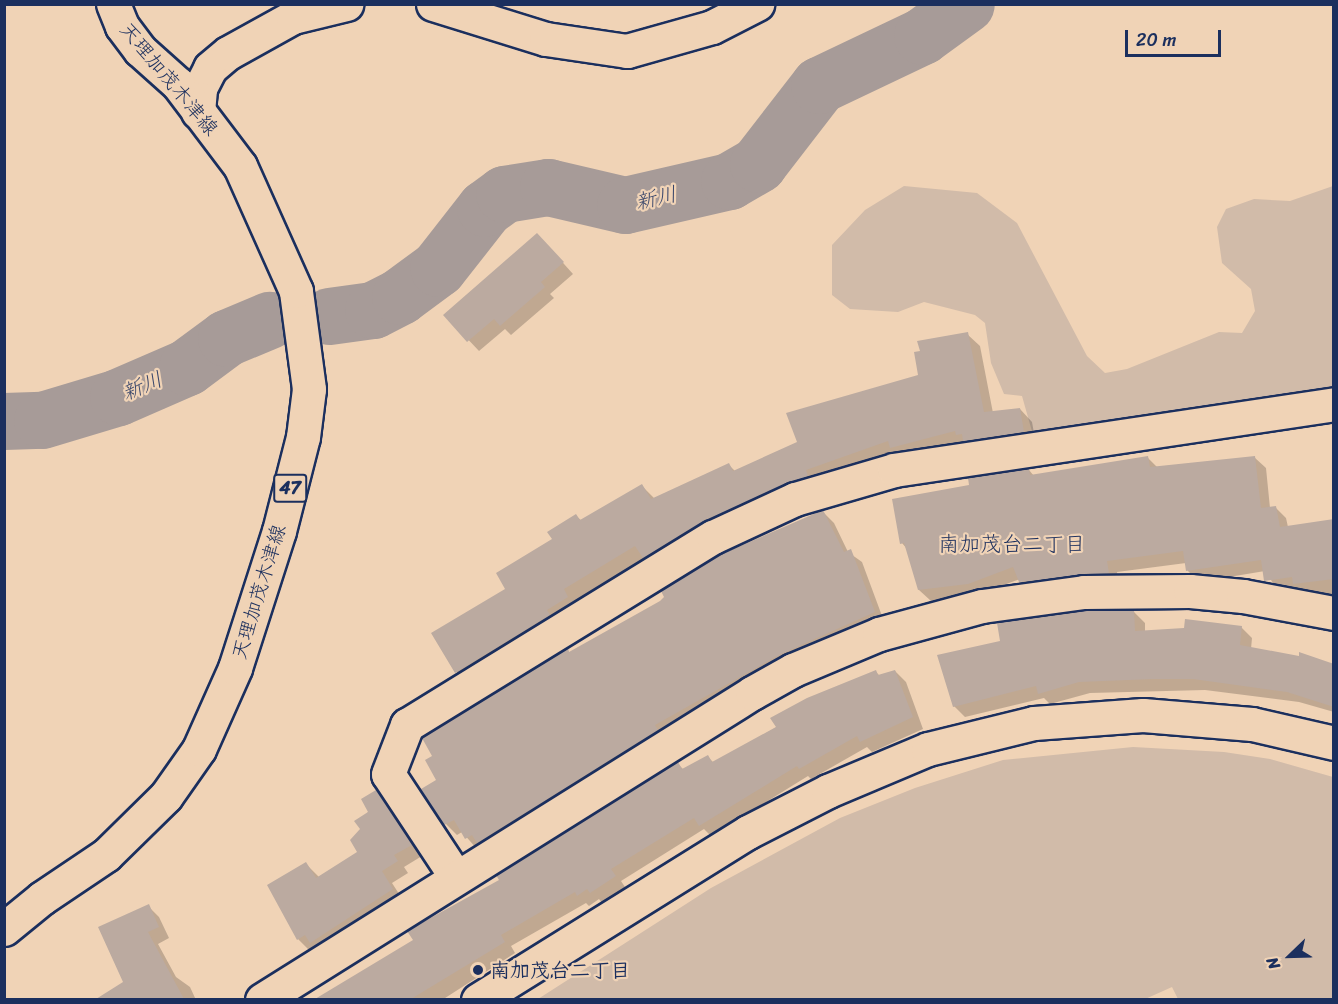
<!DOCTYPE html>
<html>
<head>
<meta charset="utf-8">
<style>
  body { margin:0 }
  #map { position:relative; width:1338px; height:1004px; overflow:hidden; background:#f0d3b6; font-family:Sriracha,"Klee One",sans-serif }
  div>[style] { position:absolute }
  .green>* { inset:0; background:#d1bba9 }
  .shadow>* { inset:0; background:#0003 }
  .river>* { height:57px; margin:-28.5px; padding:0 28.5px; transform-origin:28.5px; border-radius:28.5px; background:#a79b98 }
  .building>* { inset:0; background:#bbaaa0 }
  .roads { filter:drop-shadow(2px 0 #1b2f5e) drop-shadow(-2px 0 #1b2f5e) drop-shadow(0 2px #1b2f5e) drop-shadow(0 -2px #1b2f5e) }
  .minor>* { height:33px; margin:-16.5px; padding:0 16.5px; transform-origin:16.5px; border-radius:16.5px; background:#f0d3b6 }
  .tertiary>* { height:33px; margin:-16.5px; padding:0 16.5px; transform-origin:16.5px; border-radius:16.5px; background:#f0d3b6 }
  .primary>* { height:33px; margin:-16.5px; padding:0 16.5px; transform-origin:16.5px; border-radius:16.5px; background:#f0d3b6 }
  .dots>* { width:16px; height:16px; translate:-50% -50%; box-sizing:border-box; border:3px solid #f0d3b6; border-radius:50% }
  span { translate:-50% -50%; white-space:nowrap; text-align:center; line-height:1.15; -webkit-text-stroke:4.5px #f0d3b6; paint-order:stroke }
  .shield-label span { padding:2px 4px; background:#f0d3b6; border:2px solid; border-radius:4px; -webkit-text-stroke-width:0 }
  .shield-label { font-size:18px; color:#1b2f5e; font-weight:700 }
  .street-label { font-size:20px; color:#1b2f5e }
  .poi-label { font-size:20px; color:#1b2f5e; font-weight:700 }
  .left { translate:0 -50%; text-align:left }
  .water-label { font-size:21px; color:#37456a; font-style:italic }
  .neighbourhood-label { font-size:21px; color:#1b2f5e }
  .frame { position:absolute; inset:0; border:6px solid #1b2f5e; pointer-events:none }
  .north { position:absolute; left:1260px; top:926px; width:60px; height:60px; -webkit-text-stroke:4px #f0d3b6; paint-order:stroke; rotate:247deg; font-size:16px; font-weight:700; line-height:24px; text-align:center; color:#1b2f5e }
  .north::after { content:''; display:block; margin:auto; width:21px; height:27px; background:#1b2f5e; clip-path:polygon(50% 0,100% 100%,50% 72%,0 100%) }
  .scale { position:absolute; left:1125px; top:30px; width:96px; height:27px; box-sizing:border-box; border:3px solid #1b2f5e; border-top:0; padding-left:8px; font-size:18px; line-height:21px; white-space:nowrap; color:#1b2f5e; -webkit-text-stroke:4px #f0d3b6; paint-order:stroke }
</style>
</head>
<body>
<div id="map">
  <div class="green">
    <div style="clip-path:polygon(904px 186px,977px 193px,1017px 223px,1087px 356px,1105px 373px,1127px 369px,1219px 332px,1242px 333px,1255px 311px,1251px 289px,1222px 263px,1217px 227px,1226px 209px,1254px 199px,1290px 201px,1333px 186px,1333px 395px,1033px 435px,1022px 396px,1004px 394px,991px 363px,985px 323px,975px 315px,924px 302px,898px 312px,850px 309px,832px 295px,832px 245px,865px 210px)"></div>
    <div style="clip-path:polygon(1133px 747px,1224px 752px,1270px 759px,1333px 777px,1333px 999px,1178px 999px,1172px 987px,1143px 1000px,538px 999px,711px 888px,840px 818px,915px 788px,1003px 760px)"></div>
  </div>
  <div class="shadow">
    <div style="clip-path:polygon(547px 245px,573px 274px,550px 294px,554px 298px,511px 335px,505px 329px,479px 351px,445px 315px)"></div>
    <div style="clip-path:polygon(967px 334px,980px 346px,993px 413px,1020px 409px,1032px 422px,1036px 444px,647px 559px,575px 602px,580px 610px,469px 685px,457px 672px,433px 633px,507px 589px,576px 516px,582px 521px,642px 486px,655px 499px,729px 465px,735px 471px,799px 443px,920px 376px)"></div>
    <div style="clip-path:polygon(1254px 457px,1266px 468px,1270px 508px,1275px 507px,1286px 518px,1288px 527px,1334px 521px,1334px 594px,1306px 594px,1300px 588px,1279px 592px,1265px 571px,1199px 582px,1188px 571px,1186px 563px,1117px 572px,1119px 584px,1032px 592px,1020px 579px,979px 594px,931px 601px,919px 590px,907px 549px,902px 543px,971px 486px,1029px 470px,1034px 476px,1148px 458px,1157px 467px)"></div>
    <div style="clip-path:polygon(823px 512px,834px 523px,848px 552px,862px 562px,885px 624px,477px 849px,462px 832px,457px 835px,446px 824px,423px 790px,438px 781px,567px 650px,570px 653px)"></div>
    <div style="clip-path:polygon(1134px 612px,1145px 623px,1145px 632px,1241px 627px,1252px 638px,1251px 649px,1334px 665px,1334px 712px,1299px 702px,1205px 690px,1090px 693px,1050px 704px,1044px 698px,965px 717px,954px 706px)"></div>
    <div style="clip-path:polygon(875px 671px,880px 676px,895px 671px,906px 682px,923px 729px,872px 752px,867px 747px,811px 779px,808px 776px,711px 836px,704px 829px,621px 881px,625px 887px,602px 903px,599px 899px,589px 906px,586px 903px,511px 946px,515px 953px,442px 1000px,328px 1000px,325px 995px,415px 940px,678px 764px,684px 770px,708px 757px,714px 763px)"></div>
    <div style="clip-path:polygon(376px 792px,422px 856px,404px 867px,408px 873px,392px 883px,403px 900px,322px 953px,315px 946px,309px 950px,298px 939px,306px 864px,319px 877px,359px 852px,361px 829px)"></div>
    <div style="clip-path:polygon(148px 906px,159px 917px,169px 938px,158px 944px,176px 977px,190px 987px,196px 1000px,98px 1000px,125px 983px)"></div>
  </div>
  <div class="river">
    <div style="left:329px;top:316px;width:44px;rotate:-7.8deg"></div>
    <div style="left:373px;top:310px;width:30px;rotate:-27deg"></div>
    <div style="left:400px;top:296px;width:47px;rotate:-36.4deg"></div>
    <div style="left:438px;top:268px;width:76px;rotate:-51.9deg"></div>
    <div style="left:485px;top:208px;width:24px;rotate:-36deg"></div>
    <div style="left:504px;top:194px;width:45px;rotate:-9deg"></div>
    <div style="left:548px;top:187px;width:79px;rotate:13.2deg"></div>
    <div style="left:625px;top:205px;width:107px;rotate:-13deg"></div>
    <div style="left:729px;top:181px;width:34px;rotate:-30deg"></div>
    <div style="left:758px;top:164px;width:100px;rotate:-52.3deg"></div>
    <div style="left:819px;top:85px;width:114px;rotate:-25.4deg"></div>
    <div style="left:922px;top:36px;width:54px;rotate:-36deg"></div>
    <div style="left:4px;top:421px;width:38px;rotate:-2deg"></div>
    <div style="left:42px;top:420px;width:79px;rotate:-16.8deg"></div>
    <div style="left:118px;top:397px;width:75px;rotate:-23.5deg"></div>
    <div style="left:187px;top:367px;width:49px;rotate:-36.6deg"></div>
    <div style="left:226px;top:338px;width:47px;rotate:-22.7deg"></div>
  </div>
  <div class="building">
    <div style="clip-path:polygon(537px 233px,564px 262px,541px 282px,545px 287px,500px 326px,494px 319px,467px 342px,443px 315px)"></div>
    <div style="clip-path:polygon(968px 332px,984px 412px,1020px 408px,1024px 432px,963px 441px,962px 434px,956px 435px,955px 431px,890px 448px,888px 441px,806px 470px,808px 476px,705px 520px,643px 558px,635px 546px,564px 589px,568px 597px,547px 610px,550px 615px,455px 673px,431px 633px,505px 589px,496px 573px,552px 539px,547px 532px,576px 514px,580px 520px,642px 484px,651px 499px,729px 463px,733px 471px,797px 442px,786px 413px,918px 375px,914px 352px,920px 351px,917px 341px)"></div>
    <div style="clip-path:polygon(1148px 456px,1150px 467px,1255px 456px,1261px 508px,1276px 506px,1280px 527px,1334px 519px,1334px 579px,1293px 584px,1292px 577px,1264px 581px,1261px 560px,1186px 571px,1183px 551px,1107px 561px,1109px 573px,1019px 582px,1013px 567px,968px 584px,918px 590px,904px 543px,900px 544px,892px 499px,969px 485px,968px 478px,1029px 469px,1030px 475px)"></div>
    <div style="clip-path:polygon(823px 510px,844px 552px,851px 549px,875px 612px,779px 655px,655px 725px,658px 730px,477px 843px,472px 835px,465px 839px,454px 820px,444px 825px,421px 789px,436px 780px,425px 760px,432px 756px,422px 738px,568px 648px,569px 652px,660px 601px,664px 597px,661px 591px,722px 554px)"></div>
    <div style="clip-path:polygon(1134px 610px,1135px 631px,1184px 628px,1185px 619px,1242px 626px,1240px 645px,1299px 656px,1299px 652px,1334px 664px,1334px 707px,1287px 692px,1193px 679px,1153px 679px,1079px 682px,1038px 694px,1036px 686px,953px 707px,937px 655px,1000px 641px,997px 623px,1085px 611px)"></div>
    <div style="clip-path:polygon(876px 670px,878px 675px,895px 670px,913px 717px,860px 742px,857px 736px,799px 769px,797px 766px,699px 826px,694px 818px,611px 869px,616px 876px,590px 893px,587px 889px,577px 896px,575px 892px,501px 935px,505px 942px,411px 999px,315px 999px,413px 940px,407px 931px,499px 880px,496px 875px,678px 762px,682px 769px,708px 755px,712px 762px,776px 727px,770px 718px,807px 698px)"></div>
    <div style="clip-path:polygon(376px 790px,412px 845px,394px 855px,398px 861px,382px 871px,393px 889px,310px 943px,305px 935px,297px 940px,267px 885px,306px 862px,316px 878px,357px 852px,350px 840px,360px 829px,354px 821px,368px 812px,361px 799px)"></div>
    <div style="clip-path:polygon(149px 904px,159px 927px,148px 932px,184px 999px,96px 999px,123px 982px,98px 927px)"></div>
  </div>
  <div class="roads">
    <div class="minor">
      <div style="left:433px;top:4px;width:118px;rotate:17.2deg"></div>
      <div style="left:546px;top:39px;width:82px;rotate:8.4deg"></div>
      <div style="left:627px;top:51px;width:88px;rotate:-15.8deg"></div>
      <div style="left:712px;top:27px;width:51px;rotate:-27.1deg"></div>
      <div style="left:198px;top:112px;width:24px;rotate:-85deg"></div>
      <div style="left:200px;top:88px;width:22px;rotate:-63deg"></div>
      <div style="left:210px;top:68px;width:23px;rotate:-40deg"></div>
      <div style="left:228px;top:53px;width:74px;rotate:-29deg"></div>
      <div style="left:293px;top:17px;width:55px;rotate:-13.8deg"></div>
      <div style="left:456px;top:877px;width:123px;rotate:-123.4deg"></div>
      <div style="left:388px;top:774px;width:53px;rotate:-68.8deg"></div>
      <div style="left:407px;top:725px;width:359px;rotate:-31.6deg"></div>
      <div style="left:713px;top:537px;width:90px;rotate:-24.9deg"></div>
      <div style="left:795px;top:499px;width:103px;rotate:-16.3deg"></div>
      <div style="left:894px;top:470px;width:445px;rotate:-8.5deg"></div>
      <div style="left:262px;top:1000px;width:578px;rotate:-32.07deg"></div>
      <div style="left:752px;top:693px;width:47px;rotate:-29.3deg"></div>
      <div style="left:793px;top:670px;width:93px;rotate:-22.7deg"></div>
      <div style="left:879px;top:634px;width:107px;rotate:-15.2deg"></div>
      <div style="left:982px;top:606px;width:103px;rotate:-7.8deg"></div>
      <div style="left:1084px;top:592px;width:106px;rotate:-0.5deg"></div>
      <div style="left:1190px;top:591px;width:53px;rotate:5.4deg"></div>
      <div style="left:1243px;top:596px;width:93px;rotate:10.6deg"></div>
    </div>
    <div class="tertiary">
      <div style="left:478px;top:1000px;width:318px;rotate:-31.9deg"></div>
      <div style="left:748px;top:832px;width:90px;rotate:-27.1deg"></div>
      <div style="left:828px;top:791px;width:108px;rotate:-22.8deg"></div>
      <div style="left:928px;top:749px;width:109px;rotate:-13.8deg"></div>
      <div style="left:1034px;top:723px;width:109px;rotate:-4.2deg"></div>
      <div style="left:1143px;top:715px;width:109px;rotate:4.7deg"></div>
      <div style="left:1252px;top:724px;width:84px;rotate:13deg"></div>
    </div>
    <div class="primary">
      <div style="left:4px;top:929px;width:49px;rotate:-39.2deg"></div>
      <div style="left:42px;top:898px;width:77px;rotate:-33.9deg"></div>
      <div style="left:106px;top:855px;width:84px;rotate:-44.5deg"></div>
      <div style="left:166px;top:796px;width:57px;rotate:-54.9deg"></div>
      <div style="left:199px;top:749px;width:89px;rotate:-66deg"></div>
      <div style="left:235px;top:668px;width:144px;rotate:-72.2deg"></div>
      <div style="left:279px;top:531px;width:97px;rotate:-75.7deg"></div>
      <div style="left:303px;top:437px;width:48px;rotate:-82.9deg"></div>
      <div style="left:309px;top:389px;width:99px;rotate:-97.6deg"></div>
      <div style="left:296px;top:291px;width:137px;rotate:-114.1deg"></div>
      <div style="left:240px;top:166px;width:103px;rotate:-127.1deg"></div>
      <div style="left:178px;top:84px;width:51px;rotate:-138.2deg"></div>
      <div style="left:140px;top:50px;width:30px;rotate:-127deg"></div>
      <div style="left:122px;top:26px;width:24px;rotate:-112deg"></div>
    </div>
  </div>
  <div class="dots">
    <div style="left:478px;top:970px;background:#1b2f5e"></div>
  </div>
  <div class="shield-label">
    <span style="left:290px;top:488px">47</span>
  </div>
  <div class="street-label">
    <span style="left:169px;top:79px;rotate:50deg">天理加茂木津線</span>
    <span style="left:259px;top:592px;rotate:-73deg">天理加茂木津線</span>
  </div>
  <div class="poi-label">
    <span class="left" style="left:490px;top:970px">南加茂台二丁目</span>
  </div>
  <div class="water-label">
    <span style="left:656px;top:198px;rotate:-13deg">新川</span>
    <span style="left:142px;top:386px;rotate:-23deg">新川</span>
  </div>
  <div class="neighbourhood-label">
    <span style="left:1012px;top:544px">南加茂台二丁目</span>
  </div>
  <div class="frame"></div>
  <div class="north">N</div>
  <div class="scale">20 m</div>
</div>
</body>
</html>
